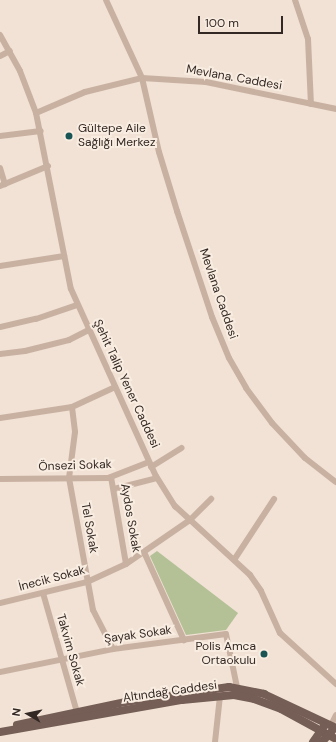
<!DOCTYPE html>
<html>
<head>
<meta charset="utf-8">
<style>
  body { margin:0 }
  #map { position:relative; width:336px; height:742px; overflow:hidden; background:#f1e2d5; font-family:"DM Sans",sans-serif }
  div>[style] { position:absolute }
  .green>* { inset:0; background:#b4c096 }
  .minor>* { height:6px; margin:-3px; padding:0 3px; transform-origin:3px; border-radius:3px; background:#c9b1a2 }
  .major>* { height:8px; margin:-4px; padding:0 4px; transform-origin:4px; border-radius:4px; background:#755e55 }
  .dots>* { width:11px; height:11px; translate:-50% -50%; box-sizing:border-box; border:2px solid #f9ede1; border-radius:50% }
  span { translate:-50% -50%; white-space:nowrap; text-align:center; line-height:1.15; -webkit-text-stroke:4px #f9ede1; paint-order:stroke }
  .street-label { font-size:12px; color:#332824 }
  .poi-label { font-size:12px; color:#332824 }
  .left { translate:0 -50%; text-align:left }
  .right { translate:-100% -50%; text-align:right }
  .north { position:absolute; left:8px; top:694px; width:40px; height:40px; -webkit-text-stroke:3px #f9ede1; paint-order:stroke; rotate:279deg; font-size:11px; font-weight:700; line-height:16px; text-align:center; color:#332824 }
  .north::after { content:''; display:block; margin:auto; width:14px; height:18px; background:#332824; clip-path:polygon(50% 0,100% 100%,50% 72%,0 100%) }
  .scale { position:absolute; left:198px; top:16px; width:85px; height:18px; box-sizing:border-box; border:2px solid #332824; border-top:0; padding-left:5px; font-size:12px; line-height:14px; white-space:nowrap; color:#332824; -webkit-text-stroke:3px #f9ede1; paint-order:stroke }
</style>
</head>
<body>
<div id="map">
  <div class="green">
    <div style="clip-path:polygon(157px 551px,238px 613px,226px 630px,186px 635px,150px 556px)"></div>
  </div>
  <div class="minor">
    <div style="left:106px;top:0;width:86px;rotate:65.2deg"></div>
    <div style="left:142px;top:78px;width:76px;rotate:77.1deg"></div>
    <div style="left:159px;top:152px;width:62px;rotate:73deg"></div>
    <div style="left:177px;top:211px;width:112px;rotate:71.7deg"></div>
    <div style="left:212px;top:317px;width:44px;rotate:67.5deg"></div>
    <div style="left:229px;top:358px;width:34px;rotate:60deg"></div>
    <div style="left:246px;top:388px;width:44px;rotate:53.4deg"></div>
    <div style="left:272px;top:423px;width:48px;rotate:46.7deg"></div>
    <div style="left:305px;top:458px;width:39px;rotate:38deg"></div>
    <div style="left:295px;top:0;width:41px;rotate:71.6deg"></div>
    <div style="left:308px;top:39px;width:65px;rotate:87.4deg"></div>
    <div style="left:0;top:35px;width:41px;rotate:60.9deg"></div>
    <div style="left:20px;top:71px;width:45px;rotate:69.1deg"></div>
    <div style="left:36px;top:113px;width:179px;rotate:78.8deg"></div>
    <div style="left:71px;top:289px;width:205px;rotate:65.6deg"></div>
    <div style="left:156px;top:476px;width:36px;rotate:58deg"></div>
    <div style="left:175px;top:506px;width:102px;rotate:42.6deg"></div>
    <div style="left:250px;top:575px;width:19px;rotate:55deg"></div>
    <div style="left:261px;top:591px;width:46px;rotate:65.7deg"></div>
    <div style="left:280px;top:633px;width:76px;rotate:42.3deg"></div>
    <div style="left:0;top:56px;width:11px;rotate:-27deg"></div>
    <div style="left:36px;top:113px;width:53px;rotate:-23.2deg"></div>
    <div style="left:85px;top:92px;width:59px;rotate:-13.8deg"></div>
    <div style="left:142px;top:78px;width:64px;rotate:3.6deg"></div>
    <div style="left:206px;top:82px;width:133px;rotate:11.7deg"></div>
    <div style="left:0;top:136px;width:41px;rotate:-7deg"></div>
    <div style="left:0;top:168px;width:17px;rotate:73deg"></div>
    <div style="left:0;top:186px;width:52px;rotate:-22.6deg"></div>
    <div style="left:0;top:266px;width:65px;rotate:-8.9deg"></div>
    <div style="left:0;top:327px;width:37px;rotate:-13deg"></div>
    <div style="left:36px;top:319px;width:43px;rotate:-18.9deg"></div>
    <div style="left:0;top:354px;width:25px;rotate:-7deg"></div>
    <div style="left:25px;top:351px;width:45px;rotate:-14deg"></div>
    <div style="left:69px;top:340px;width:22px;rotate:-27deg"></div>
    <div style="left:72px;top:407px;width:25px;rotate:83deg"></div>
    <div style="left:75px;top:432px;width:46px;rotate:97.4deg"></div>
    <div style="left:69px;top:478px;width:134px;rotate:79.7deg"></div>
    <div style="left:93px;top:610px;width:44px;rotate:62.9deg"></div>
    <div style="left:0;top:418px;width:73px;rotate:-8.7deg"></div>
    <div style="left:72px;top:407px;width:47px;rotate:-24.9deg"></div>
    <div style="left:151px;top:467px;width:36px;rotate:-32deg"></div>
    <div style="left:111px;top:477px;width:88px;rotate:80.2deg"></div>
    <div style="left:0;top:479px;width:108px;rotate:-0.5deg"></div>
    <div style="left:108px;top:478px;width:44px;rotate:-21.3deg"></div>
    <div style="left:114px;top:489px;width:44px;rotate:-14.3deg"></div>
    <div style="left:144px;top:552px;width:97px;rotate:65.6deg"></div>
    <div style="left:234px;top:560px;width:73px;rotate:-56.7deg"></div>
    <div style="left:43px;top:593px;width:124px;rotate:74.1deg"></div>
    <div style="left:0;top:603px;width:89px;rotate:-13.6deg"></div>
    <div style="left:87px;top:582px;width:43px;rotate:-24.8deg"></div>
    <div style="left:126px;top:564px;width:78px;rotate:-34.5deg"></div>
    <div style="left:190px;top:520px;width:30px;rotate:-45deg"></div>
    <div style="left:0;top:672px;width:115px;rotate:-11.5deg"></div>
    <div style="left:113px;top:649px;width:114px;rotate:-7.6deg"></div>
    <div style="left:226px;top:634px;width:54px;rotate:78.3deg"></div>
    <div style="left:331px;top:725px;width:11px;rotate:-63deg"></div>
    <div style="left:215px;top:742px;width:46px;rotate:-83.8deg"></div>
  </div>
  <div class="major">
    <div style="left:17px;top:725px;width:110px;rotate:-12deg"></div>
    <div style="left:125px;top:702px;width:105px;rotate:-8.2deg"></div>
    <div style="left:229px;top:687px;width:36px;rotate:11deg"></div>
    <div style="left:264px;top:694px;width:80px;rotate:25.3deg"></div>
    <div style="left:0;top:732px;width:185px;rotate:-10deg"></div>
    <div style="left:182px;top:700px;width:52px;rotate:-5.5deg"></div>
    <div style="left:234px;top:695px;width:20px;rotate:11deg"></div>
    <div style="left:254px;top:699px;width:29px;rotate:20deg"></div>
    <div style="left:281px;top:709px;width:63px;rotate:28.6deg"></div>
    <div style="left:313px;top:742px;width:19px;rotate:-55deg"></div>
    <div style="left:322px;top:742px;width:15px;rotate:-48deg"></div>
  </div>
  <div class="dots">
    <div style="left:69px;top:136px;background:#1a5555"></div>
    <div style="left:264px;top:654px;background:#1a5555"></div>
  </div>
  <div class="street-label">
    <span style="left:234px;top:78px;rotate:10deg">Mevlana. Caddesi</span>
    <span style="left:218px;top:294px;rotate:71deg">Mevlana Caddesi</span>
    <span style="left:126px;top:384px;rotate:65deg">Şehit Talip Yener Caddesi</span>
    <span style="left:75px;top:466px;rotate:-2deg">Önsezi Sokak</span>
    <span style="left:130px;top:518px;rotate:80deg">Aydos Sokak</span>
    <span style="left:89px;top:528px;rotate:80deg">Tel Sokak</span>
    <span style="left:52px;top:579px;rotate:-15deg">İnecik Sokak</span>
    <span style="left:138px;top:635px;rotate:-8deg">Şayak Sokak</span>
    <span style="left:70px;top:650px;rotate:74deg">Takvim Sokak</span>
    <span style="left:170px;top:692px;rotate:-8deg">Altındağ Caddesi</span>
  </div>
  <div class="poi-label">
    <span class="left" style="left:78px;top:136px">Gültepe Aile<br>Sağlığı Merkez</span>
    <span class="right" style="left:256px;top:654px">Polis Amca<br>Ortaokulu</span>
  </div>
  <div class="north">N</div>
  <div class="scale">100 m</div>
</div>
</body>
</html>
